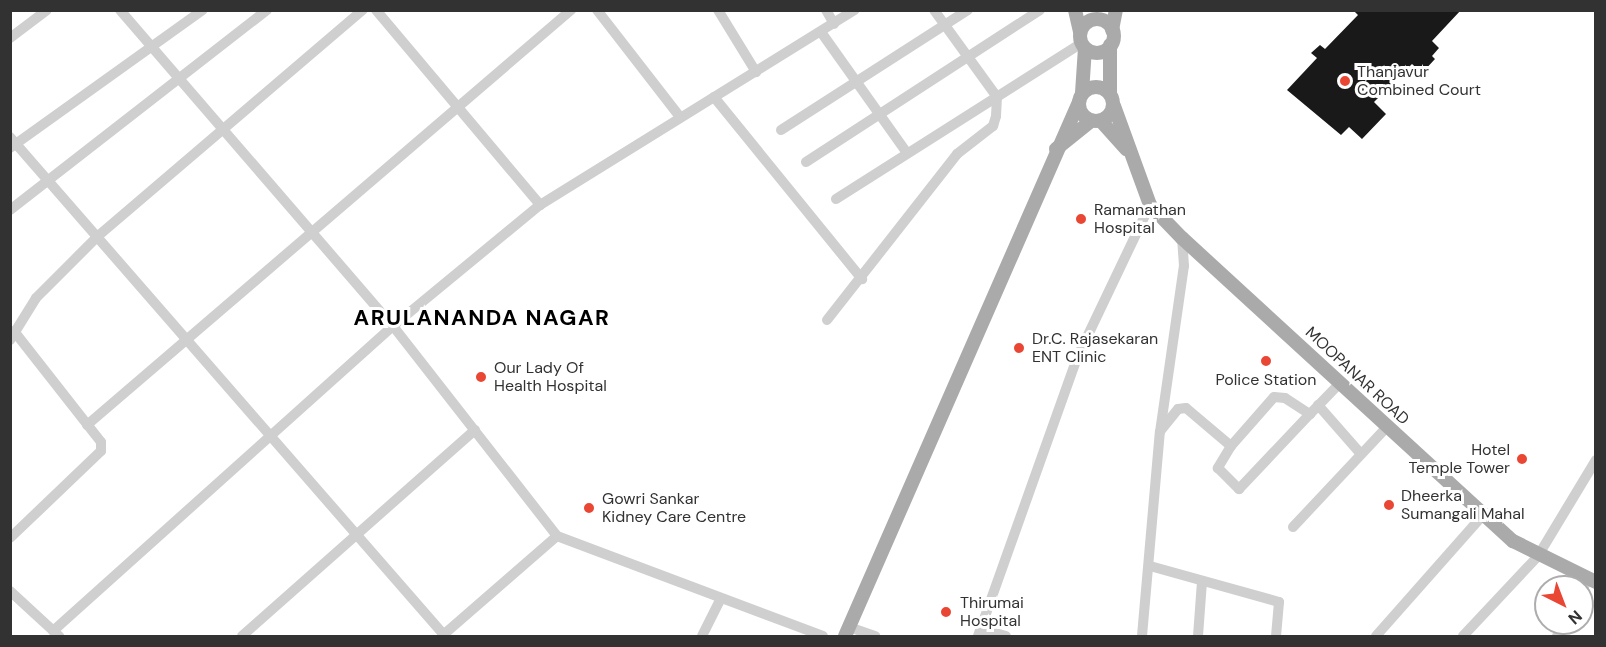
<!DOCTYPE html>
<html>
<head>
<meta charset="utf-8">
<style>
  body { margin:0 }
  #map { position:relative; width:1606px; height:647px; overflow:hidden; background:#fff; font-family:"DM Sans",sans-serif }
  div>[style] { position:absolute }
  .building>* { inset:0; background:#191919 }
  .minor>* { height:10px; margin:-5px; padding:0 5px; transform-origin:5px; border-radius:5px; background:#cfcfcf }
  .major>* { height:14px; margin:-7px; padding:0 7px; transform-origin:7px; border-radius:7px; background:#aaa }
  .major>.ring { margin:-7px; padding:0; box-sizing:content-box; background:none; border:14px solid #aaa; border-radius:50% }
  .dots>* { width:16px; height:16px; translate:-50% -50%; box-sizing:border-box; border:3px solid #fff; border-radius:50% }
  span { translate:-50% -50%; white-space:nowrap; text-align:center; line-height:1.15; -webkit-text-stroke:6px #fff; paint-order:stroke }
  .poi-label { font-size:16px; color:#323232 }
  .left { translate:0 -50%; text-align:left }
  .right { translate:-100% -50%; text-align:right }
  .street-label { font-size:16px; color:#323232 }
  .district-label { font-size:22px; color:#000; font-weight:700; letter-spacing:1.5px }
  .frame { position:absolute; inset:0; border:12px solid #323232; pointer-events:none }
  .north { position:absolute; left:1534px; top:575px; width:60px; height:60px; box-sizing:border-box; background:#fff; border:2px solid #adadad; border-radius:50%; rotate:138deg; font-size:16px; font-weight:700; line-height:24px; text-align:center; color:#323232 }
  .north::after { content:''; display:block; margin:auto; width:21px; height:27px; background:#ea4634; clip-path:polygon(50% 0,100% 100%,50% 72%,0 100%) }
</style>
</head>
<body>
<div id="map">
  <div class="building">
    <div style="clip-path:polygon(1353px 10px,1461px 10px,1432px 41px,1439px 48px,1432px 56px,1435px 59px,1422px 73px,1412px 64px,1374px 102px,1386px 114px,1362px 139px,1349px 127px,1341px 135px,1287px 90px,1317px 58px,1311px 53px,1320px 45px,1325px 49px,1358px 15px)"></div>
  </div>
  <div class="minor">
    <div style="left:120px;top:10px;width:418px;rotate:49.2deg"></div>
    <div style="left:393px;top:326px;width:266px;rotate:52deg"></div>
    <div style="left:376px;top:10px;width:255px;rotate:49.9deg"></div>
    <div style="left:597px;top:10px;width:135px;rotate:52.2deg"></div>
    <div style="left:718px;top:10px;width:73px;rotate:58.5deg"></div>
    <div style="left:826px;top:10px;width:16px;rotate:60deg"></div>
    <div style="left:821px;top:32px;width:148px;rotate:54.6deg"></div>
    <div style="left:10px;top:38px;width:46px;rotate:-37.1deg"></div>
    <div style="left:714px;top:97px;width:235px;rotate:50.9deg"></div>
    <div style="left:781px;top:130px;width:222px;rotate:-32.7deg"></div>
    <div style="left:10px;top:137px;width:661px;rotate:48.93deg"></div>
    <div style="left:10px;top:148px;width:237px;rotate:-35.6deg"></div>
    <div style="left:806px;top:162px;width:279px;rotate:-33deg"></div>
    <div style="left:836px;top:199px;width:291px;rotate:-32.4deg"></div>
    <div style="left:10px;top:210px;width:326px;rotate:-37.9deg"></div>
    <div style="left:827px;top:320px;width:211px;rotate:-51.9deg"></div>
    <div style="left:957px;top:154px;width:46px;rotate:-37.9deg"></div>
    <div style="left:993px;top:126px;width:10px;rotate:-73deg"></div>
    <div style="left:996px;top:116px;width:19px;rotate:-87deg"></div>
    <div style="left:997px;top:97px;width:107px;rotate:-125.9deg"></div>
    <div style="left:10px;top:340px;width:49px;rotate:-58.2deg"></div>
    <div style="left:36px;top:298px;width:88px;rotate:-45deg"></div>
    <div style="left:98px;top:236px;width:348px;rotate:-40.5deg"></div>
    <div style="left:1318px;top:405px;width:64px;rotate:48.8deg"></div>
    <div style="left:87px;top:425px;width:638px;rotate:-40.61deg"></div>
    <div style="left:1161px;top:430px;width:27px;rotate:-51deg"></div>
    <div style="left:1178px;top:409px;width:8px;rotate:-7deg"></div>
    <div style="left:1186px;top:408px;width:59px;rotate:40.2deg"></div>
    <div style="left:1231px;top:446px;width:65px;rotate:-48.7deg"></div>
    <div style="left:1274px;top:397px;width:11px;rotate:5deg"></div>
    <div style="left:1285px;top:398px;width:30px;rotate:33deg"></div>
    <div style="left:1310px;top:414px;width:43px;rotate:-45.9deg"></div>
    <div style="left:1231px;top:446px;width:26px;rotate:121deg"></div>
    <div style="left:1218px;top:468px;width:30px;rotate:45deg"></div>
    <div style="left:1239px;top:489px;width:103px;rotate:-46.6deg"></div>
    <div style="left:1293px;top:527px;width:137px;rotate:-46.8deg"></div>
    <div style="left:10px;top:538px;width:126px;rotate:-43.7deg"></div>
    <div style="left:101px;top:451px;width:9px;rotate:-90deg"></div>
    <div style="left:101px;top:442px;width:141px;rotate:-128.1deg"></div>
    <div style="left:1150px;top:566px;width:134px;rotate:15.6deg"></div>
    <div style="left:1279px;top:602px;width:34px;rotate:95deg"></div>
    <div style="left:1582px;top:590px;width:13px;rotate:-61deg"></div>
    <div style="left:10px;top:591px;width:67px;rotate:42.6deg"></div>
    <div style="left:849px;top:627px;width:28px;rotate:19deg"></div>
    <div style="left:981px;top:629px;width:26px;rotate:16deg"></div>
    <div style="left:53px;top:631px;width:457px;rotate:-41.9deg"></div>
    <div style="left:393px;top:326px;width:190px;rotate:-39.5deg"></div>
    <div style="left:540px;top:205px;width:370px;rotate:-31.8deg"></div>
    <div style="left:242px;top:636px;width:311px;rotate:-41.5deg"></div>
    <div style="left:442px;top:636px;width:152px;rotate:-41deg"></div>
    <div style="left:557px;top:536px;width:284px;rotate:20.6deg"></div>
    <div style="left:702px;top:636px;width:42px;rotate:-63.4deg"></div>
    <div style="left:978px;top:636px;width:295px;rotate:-70.4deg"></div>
    <div style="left:1077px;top:358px;width:170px;rotate:-64.5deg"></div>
    <div style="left:1142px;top:636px;width:205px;rotate:-85deg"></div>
    <div style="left:1160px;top:432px;width:168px;rotate:-81.8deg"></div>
    <div style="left:1184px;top:266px;width:28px;rotate:-94deg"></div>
    <div style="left:1198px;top:636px;width:54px;rotate:-85.8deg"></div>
    <div style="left:1376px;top:636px;width:163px;rotate:-48.5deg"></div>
    <div style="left:1463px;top:636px;width:110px;rotate:-46.8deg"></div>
    <div style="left:1538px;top:556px;width:112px;rotate:-58.9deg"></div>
    <div style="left:1557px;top:636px;width:15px;rotate:-58deg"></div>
  </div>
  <div class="major">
    <div style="left:1075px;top:10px;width:23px;rotate:77deg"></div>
    <div class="ring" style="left:1080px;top:19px;width:20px;height:20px"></div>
    <div style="left:1112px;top:30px;width:20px;rotate:-79deg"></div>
    <div style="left:1110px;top:45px;width:49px;rotate:90deg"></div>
    <div class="ring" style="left:1079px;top:87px;width:20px;height:20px"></div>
    <div style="left:1082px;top:93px;width:45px;rotate:-86.2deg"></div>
    <div style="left:1114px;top:106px;width:105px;rotate:70deg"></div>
    <div style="left:1150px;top:205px;width:46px;rotate:45.9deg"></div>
    <div style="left:1182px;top:238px;width:449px;rotate:42.5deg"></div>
    <div style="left:1513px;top:541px;width:93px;rotate:26.3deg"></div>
    <div style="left:1101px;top:121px;width:38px;rotate:48deg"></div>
    <div style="left:1056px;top:149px;width:45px;rotate:-38.7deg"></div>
    <div style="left:845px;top:636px;width:583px;rotate:-66.34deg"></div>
  </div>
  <div class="dots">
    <div style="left:1345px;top:81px;background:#ea4634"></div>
    <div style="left:1081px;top:219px;background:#ea4634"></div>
    <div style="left:1019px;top:348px;background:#ea4634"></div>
    <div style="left:1266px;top:361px;background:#ea4634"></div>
    <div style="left:481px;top:377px;background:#ea4634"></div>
    <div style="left:1522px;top:459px;background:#ea4634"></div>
    <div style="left:1389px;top:505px;background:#ea4634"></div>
    <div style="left:589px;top:508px;background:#ea4634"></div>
    <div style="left:946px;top:612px;background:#ea4634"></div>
  </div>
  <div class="poi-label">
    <span class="left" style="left:1357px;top:81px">Thanjavur<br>Combined Court</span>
    <span class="left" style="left:1094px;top:219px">Ramanathan<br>Hospital</span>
    <span class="left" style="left:1032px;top:348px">Dr.C. Rajasekaran<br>ENT Clinic</span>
    <span class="left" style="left:494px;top:377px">Our Lady Of<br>Health Hospital</span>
    <span style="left:1266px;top:380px">Police Station</span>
    <span class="right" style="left:1510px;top:459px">Hotel<br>Temple Tower</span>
    <span class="left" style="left:1401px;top:505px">Dheerka<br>Sumangali Mahal</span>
    <span class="left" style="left:602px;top:508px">Gowri Sankar<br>Kidney Care Centre</span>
    <span class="left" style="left:960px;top:612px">Thirumai<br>Hospital</span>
  </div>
  <div class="street-label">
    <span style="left:1357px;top:376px;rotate:43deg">MOOPANAR ROAD</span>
  </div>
  <div class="district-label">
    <span style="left:482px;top:318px">ARULANANDA NAGAR</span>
  </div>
  <div class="frame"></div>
  <div class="north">N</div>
</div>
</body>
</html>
